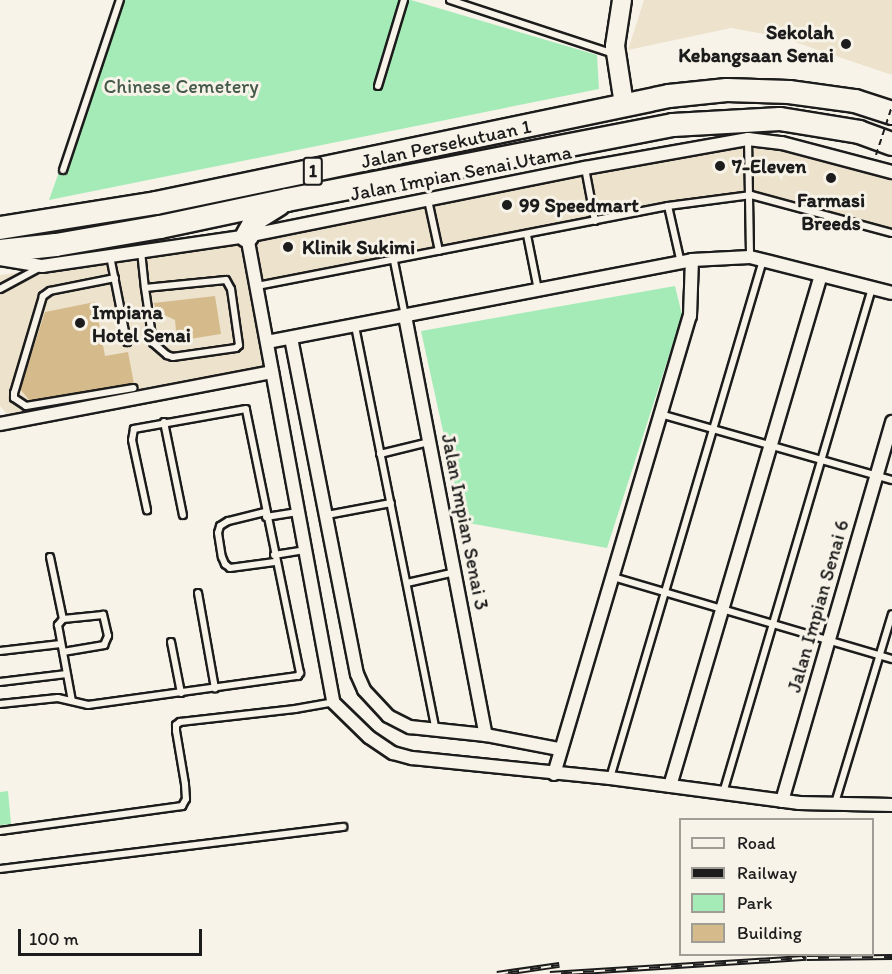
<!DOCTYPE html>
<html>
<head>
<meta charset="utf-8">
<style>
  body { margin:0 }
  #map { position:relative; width:892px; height:974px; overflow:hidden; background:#f7f3e8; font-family:Itim,sans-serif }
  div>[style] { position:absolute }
  .built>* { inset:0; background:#ede2cc }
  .green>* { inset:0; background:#a5ebb7 }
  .building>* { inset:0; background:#d5ba8b }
  .roads { filter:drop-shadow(2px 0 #1c1c1c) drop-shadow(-2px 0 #1c1c1c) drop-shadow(0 2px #1c1c1c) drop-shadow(0 -2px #1c1c1c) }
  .lane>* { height:6px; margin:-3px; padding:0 3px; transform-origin:3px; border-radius:3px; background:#f7f3e8 }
  .street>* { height:12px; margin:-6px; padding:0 6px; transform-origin:6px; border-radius:6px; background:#f7f3e8 }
  .secondary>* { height:18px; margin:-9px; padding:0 9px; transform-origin:9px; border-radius:9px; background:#f7f3e8 }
  .highway>* { height:22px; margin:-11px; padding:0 11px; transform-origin:11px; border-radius:11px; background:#f7f3e8 }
  .rail>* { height:6px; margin-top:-3px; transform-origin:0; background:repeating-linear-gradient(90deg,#f7f3e8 0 11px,#1c1c1c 0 22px); box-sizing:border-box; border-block:2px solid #1c1c1c }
  .path-bridge>* { height:2px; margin-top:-1px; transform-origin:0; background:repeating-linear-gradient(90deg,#1c1c1c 0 6px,transparent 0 10.5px) }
  .dots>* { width:16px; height:16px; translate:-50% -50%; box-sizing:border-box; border:3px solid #f7f3e8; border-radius:50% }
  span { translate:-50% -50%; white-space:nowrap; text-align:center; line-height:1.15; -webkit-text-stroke:6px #f7f3e8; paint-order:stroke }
  .shield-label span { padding:2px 4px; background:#f7f3e8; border:2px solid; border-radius:4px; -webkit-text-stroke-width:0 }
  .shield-label { font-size:18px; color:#1c1c1c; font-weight:700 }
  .poi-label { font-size:20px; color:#1c1c1c; font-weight:700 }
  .right { translate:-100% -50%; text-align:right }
  .left { translate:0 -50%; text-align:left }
  .park-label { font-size:20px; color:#455a4a }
  .street-label { font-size:20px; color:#1c1c1c }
  .legend { position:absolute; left:679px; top:818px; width:195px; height:138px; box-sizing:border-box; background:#f7f3e8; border:2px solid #9f9d96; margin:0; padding:8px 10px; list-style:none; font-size:18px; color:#1c1c1c }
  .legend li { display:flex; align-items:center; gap:12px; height:30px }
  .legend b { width:30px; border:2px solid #9f9d96 }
  .scale { position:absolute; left:18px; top:929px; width:184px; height:27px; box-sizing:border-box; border:3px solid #1c1c1c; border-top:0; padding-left:8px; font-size:18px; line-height:21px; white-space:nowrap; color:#1c1c1c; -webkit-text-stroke:4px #f7f3e8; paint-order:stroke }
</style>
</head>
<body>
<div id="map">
  <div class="built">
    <div style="clip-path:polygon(644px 0,892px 0,892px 75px,780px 37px,731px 28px,628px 50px)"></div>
    <div style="clip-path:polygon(751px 144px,783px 147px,892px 177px,892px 231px,745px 193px,668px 203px,261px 283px,253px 239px,592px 172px)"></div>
    <div style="clip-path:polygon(240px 245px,264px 366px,8px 415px,0 406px,0 275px)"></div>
  </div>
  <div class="green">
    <div style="clip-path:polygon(120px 0,411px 0,597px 55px,599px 89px,49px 200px)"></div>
    <div style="clip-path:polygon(675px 286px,682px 315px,607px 548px,463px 522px,421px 331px)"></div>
    <div style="clip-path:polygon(8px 791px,11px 824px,0 825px,0 792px)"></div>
  </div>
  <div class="building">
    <div style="clip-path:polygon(215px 296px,221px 334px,177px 341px,175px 320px,156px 311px,154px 303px)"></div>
    <div style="clip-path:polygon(95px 302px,105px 356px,128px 352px,134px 384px,30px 401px,20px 389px,45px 312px)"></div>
  </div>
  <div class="roads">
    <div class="lane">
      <div style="left:450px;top:0;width:173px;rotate:18.2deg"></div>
      <div style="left:378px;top:86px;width:90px;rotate:-73.2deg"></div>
      <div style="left:748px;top:139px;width:118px;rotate:89deg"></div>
      <div style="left:585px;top:168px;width:54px;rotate:79.3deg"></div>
      <div style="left:63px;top:170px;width:179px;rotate:-71.5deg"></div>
      <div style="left:428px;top:200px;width:52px;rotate:77.8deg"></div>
      <div style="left:668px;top:206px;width:58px;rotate:77.2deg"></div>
      <div style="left:527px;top:235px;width:56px;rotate:78.7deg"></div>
      <div style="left:141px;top:251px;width:37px;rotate:84deg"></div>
      <div style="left:145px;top:288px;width:81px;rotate:-5.6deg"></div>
      <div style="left:226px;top:280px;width:10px;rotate:61deg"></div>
      <div style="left:231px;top:289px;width:57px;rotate:81.9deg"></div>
      <div style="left:239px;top:345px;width:4px;rotate:135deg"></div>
      <div style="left:236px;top:348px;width:64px;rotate:171.9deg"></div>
      <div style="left:173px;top:357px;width:6px;rotate:-162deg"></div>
      <div style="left:167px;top:355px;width:18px;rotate:-139deg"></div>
      <div style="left:153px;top:343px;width:56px;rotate:-98.3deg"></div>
      <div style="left:110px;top:256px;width:88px;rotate:78.8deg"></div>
      <div style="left:394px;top:261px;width:56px;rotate:78.7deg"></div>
      <div style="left:115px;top:278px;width:66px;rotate:168.7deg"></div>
      <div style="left:50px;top:291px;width:9px;rotate:144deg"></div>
      <div style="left:43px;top:296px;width:101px;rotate:106.6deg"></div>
      <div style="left:14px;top:393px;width:5px;rotate:90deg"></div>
      <div style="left:14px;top:398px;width:14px;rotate:34deg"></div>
      <div style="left:26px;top:406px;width:109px;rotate:-9.5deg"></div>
      <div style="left:257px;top:286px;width:419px;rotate:-11deg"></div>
      <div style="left:668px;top:206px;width:84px;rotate:-7.5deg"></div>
      <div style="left:751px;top:195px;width:146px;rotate:15.1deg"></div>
      <div style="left:0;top:289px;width:44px;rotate:-28.3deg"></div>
      <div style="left:355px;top:326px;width:413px;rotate:78.7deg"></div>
      <div style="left:660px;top:414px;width:241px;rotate:15.9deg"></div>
      <div style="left:164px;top:422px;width:95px;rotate:78.5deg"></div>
      <div style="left:380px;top:454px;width:50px;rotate:-13.8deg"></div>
      <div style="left:265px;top:512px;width:38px;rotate:166deg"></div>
      <div style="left:228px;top:521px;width:9px;rotate:148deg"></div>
      <div style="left:220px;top:526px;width:7px;rotate:106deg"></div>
      <div style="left:218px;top:533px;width:24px;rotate:81deg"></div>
      <div style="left:222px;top:557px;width:8px;rotate:67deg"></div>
      <div style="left:225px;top:564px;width:6px;rotate:39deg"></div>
      <div style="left:230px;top:568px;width:45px;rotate:-7.6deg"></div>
      <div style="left:327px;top:515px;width:65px;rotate:-10.6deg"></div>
      <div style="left:266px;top:517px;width:32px;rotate:-9deg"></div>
      <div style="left:274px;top:555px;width:31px;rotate:-9deg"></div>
      <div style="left:50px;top:557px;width:63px;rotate:78.2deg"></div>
      <div style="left:613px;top:577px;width:291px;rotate:16.4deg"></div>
      <div style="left:407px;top:583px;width:49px;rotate:-12.9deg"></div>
      <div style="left:198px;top:593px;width:97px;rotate:79.9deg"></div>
      <div style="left:171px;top:642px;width:52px;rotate:78.9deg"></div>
      <div style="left:0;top:651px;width:61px;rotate:-6.5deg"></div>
      <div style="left:63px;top:652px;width:42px;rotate:-9.7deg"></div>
      <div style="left:104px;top:645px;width:10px;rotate:-66deg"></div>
      <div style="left:108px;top:636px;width:22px;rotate:-103deg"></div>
      <div style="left:103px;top:615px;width:40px;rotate:174.3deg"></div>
      <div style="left:63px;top:619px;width:8px;rotate:130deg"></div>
      <div style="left:58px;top:625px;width:77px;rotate:79.6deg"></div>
      <div style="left:0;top:682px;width:67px;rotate:-6.8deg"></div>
      <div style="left:0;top:704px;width:58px;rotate:-5.9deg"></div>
      <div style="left:58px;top:698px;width:31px;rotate:13deg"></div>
      <div style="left:88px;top:705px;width:212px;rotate:-7.9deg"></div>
      <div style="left:298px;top:676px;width:4px;rotate:-56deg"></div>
      <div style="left:300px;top:673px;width:269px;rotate:-101.6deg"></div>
      <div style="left:246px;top:409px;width:114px;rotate:169.9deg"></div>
      <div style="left:134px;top:429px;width:11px;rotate:100deg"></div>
      <div style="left:132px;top:440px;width:72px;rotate:77.9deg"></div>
      <div style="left:610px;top:778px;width:540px;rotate:-73.54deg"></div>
      <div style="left:723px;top:793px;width:527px;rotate:-73.56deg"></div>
      <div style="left:835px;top:803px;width:197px;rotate:-73.2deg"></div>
      <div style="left:0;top:831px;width:184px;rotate:-7.8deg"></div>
      <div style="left:182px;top:806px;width:8px;rotate:-60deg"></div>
      <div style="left:186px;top:799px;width:15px;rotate:-94deg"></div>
      <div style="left:185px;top:784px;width:54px;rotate:-99.6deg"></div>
      <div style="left:176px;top:731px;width:6px;rotate:-90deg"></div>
      <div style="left:176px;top:725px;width:5px;rotate:-37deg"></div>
      <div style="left:180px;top:722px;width:116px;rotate:-6.4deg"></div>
      <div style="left:295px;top:709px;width:39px;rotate:-10deg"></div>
      <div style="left:0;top:869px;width:346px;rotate:-7deg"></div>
    </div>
    <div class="street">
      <div style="left:247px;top:236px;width:474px;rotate:79.5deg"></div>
      <div style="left:333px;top:702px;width:50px;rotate:44.2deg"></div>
      <div style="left:369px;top:737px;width:29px;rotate:34deg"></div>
      <div style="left:393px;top:753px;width:20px;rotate:15deg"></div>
      <div style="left:412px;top:758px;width:199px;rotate:5.8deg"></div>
      <div style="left:610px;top:778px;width:191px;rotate:7.5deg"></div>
      <div style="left:799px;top:803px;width:93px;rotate:1.2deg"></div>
      <div style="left:0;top:259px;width:43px;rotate:9.5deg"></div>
      <div style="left:42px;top:266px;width:207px;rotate:-8.3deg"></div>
      <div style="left:247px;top:236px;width:345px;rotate:-11.4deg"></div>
      <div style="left:585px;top:168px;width:166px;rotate:-10.1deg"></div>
      <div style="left:748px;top:139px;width:34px;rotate:7deg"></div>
      <div style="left:782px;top:143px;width:114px;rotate:14.8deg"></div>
      <div style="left:405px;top:316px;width:427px;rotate:79.1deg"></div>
      <div style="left:291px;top:338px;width:342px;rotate:78.9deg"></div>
      <div style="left:357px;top:674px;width:17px;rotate:66deg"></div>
      <div style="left:364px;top:690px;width:35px;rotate:47deg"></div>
      <div style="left:388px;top:716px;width:25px;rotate:27deg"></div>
      <div style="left:410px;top:727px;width:76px;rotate:6deg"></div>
      <div style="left:486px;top:735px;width:74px;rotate:10.9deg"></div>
      <div style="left:267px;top:342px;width:433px;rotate:-10.9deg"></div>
      <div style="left:692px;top:260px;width:58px;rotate:-3deg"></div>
      <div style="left:750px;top:257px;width:146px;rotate:14.2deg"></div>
      <div style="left:0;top:424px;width:277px;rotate:-10.8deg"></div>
      <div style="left:554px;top:774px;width:478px;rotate:-73.5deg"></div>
      <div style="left:690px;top:316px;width:56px;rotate:-88deg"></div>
      <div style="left:670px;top:786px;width:533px;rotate:-73.54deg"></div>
      <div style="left:782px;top:801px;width:395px;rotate:-73.8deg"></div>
    </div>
    <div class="secondary">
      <div style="left:622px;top:0;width:47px;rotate:98.7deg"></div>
      <div style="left:615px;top:46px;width:59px;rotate:81.2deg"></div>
    </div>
    <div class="highway">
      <div style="left:0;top:228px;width:158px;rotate:-9.1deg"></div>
      <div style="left:156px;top:203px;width:524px;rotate:-11.78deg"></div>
      <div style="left:669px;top:96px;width:58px;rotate:-5.9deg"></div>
      <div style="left:727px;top:90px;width:62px;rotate:1.8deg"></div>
      <div style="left:789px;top:92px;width:67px;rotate:7.8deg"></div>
      <div style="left:855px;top:101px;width:39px;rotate:18deg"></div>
      <div style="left:247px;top:236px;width:21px;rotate:-61deg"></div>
      <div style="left:257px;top:218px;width:25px;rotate:-32deg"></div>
      <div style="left:0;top:251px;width:56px;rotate:-6.1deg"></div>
      <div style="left:56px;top:245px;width:106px;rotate:-9.8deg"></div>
      <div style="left:160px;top:227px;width:130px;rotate:-12deg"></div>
      <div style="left:287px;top:200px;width:393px;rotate:-11deg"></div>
      <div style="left:673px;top:125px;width:107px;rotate:-3.2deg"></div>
      <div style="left:780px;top:119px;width:80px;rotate:9.3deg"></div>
      <div style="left:859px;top:132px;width:35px;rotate:20deg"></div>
    </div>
  </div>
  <div class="rail">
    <div style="left:497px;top:974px;width:63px;rotate:-8.3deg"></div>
    <div style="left:550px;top:974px;width:257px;rotate:-3.6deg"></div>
    <div style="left:807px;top:958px;width:85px;rotate:-0.7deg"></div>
  </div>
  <div class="path-bridge">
    <div style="left:876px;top:155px;width:52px;rotate:-71.9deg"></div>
  </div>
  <div class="dots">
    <div style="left:846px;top:44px;background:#1c1c1c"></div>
    <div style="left:720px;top:166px;background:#1c1c1c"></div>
    <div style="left:831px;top:178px;background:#1c1c1c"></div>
    <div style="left:507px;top:205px;background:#1c1c1c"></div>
    <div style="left:288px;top:247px;background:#1c1c1c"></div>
    <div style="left:80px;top:323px;background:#1c1c1c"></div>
  </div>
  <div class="shield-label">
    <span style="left:313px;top:171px">1</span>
  </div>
  <div class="poi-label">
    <span class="right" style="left:834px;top:44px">Sekolah<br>Kebangsaan Senai</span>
    <span class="left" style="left:732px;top:166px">7-Eleven</span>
    <span style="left:831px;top:212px">Farmasi<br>Breeds</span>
    <span class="left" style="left:519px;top:205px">99 Speedmart</span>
    <span class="left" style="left:302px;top:247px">Klinik Sukimi</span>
    <span class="left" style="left:92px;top:324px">Impiana<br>Hotel Senai</span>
  </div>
  <div class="park-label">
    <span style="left:181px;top:86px">Chinese Cemetery</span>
  </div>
  <div class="street-label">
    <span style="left:446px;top:144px;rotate:-12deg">Jalan Persekutuan 1</span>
    <span style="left:461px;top:173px;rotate:-11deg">Jalan Impian Senai Utama</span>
    <span style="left:465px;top:522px;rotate:79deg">Jalan Impian Senai 3</span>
    <span style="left:818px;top:606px;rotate:-74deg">Jalan Impian Senai 6</span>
  </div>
  <ul class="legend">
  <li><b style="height:8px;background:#f7f3e8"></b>Road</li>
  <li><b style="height:8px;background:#1c1c1c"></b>Railway</li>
  <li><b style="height:16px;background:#a5ebb7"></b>Park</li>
  <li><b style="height:16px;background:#d5ba8b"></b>Building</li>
  </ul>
  <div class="scale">100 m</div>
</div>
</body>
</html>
